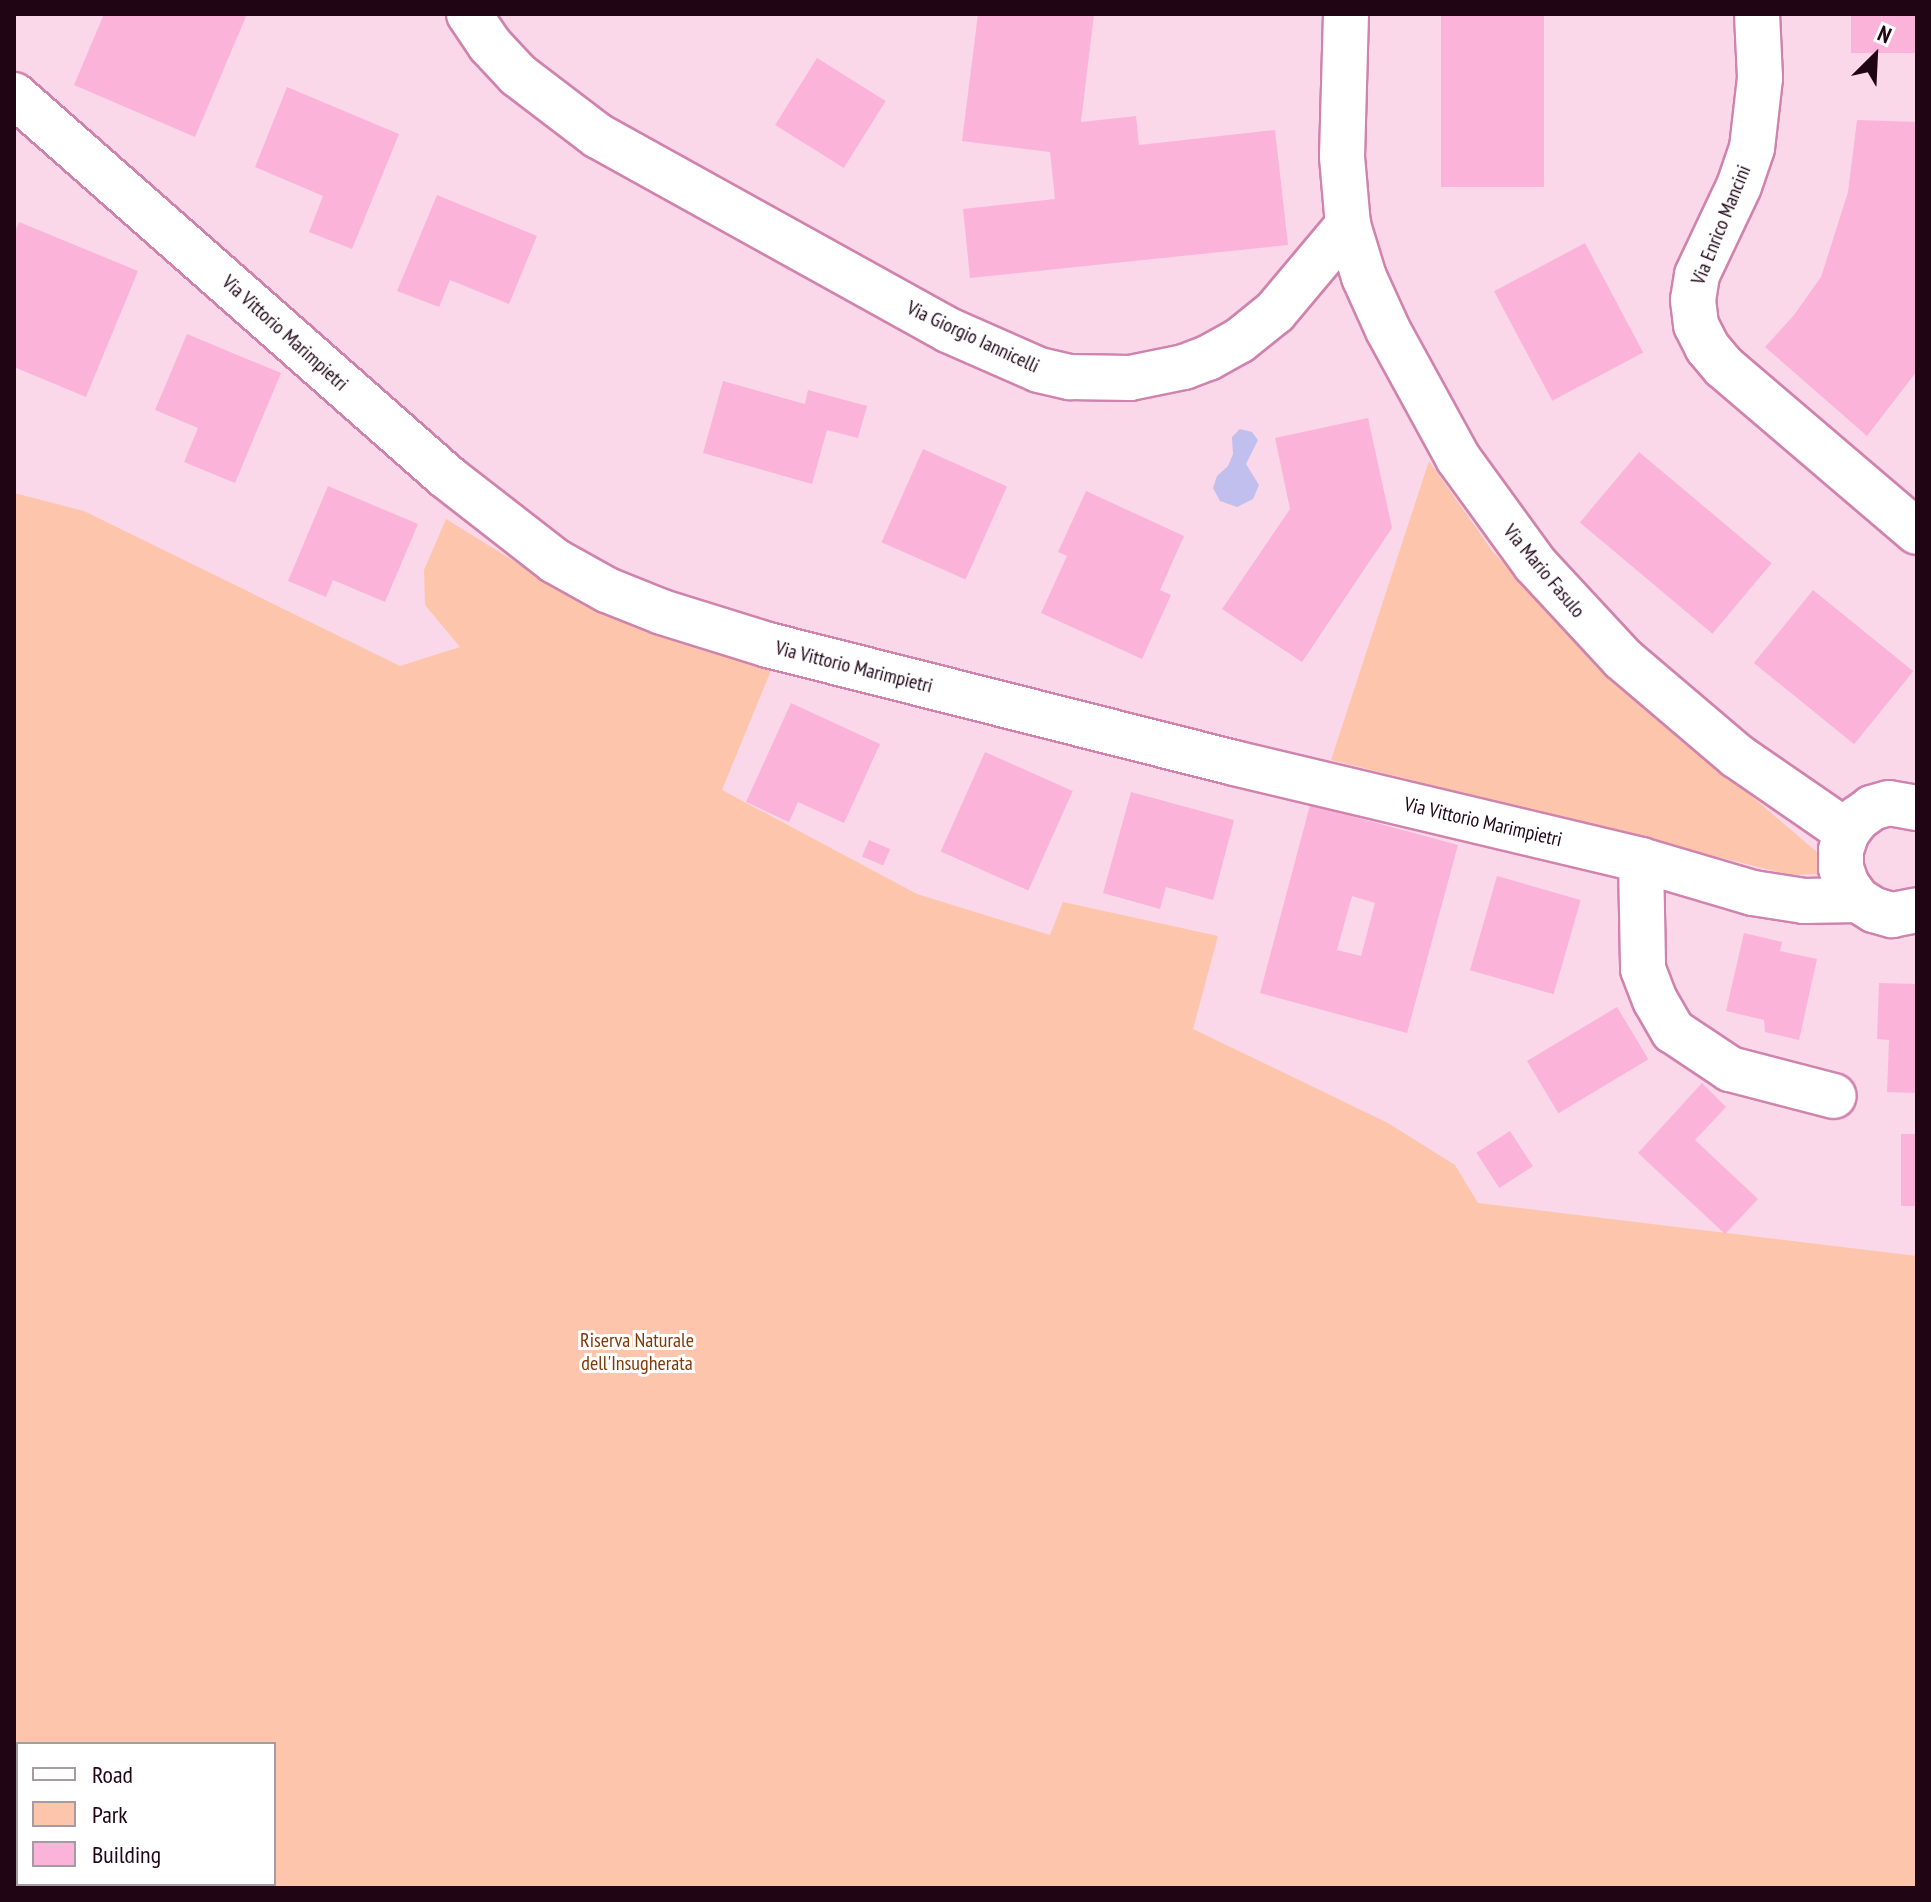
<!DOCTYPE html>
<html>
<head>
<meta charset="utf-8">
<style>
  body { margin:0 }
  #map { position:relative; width:1931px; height:1902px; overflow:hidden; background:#fad8e9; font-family:"PT Sans Narrow",sans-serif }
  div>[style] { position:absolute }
  .green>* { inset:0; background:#fdc6ac }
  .water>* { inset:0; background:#c0bfed }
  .building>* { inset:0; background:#fcb3d9; transform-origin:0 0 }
  .roads { filter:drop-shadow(2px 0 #d083ad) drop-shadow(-2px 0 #d083ad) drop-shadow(0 2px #d083ad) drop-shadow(0 -2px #d083ad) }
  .minor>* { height:44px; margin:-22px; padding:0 22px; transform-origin:22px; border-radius:22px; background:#fff }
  span { translate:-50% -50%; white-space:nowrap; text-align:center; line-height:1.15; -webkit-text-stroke:6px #fff; paint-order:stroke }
  .street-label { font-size:20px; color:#200515 }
  .park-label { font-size:20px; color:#813809 }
  .frame { position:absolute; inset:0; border:16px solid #200515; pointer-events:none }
  .legend { position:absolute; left:16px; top:1742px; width:260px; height:144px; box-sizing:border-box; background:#fff; border:2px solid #a69ba1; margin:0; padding:10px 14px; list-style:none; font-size:24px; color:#200515 }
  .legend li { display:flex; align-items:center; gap:16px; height:40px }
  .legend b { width:40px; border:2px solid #a69ba1 }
  .north { position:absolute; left:1835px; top:16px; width:80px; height:80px; -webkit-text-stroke:6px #fff; paint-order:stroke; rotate:24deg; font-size:22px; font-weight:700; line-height:32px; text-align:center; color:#200515 }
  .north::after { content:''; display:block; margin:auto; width:28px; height:36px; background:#200515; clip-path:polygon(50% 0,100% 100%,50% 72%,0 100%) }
</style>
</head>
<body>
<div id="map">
  <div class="green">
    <div style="clip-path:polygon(1429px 461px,1493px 552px,1616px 680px,1825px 859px,1820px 874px,1790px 875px,1331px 760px)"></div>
    <div style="clip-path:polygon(evenodd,14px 493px,84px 511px,400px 666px,460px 647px,425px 605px,424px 570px,446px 519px,548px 582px,710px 650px,772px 668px,722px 790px,917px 894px,1050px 935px,1063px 902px,1218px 936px,1193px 1029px,1388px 1123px,1455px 1165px,1478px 1203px,1917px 1256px,1917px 1888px,14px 1888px,14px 493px,18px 1744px,274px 1744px,274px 1884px,18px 1884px,18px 1744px)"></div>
  </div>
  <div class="water">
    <div style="clip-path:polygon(1240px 429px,1252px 432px,1258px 440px,1246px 464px,1259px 485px,1253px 499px,1237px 507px,1220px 501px,1213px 488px,1217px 476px,1228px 466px,1233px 454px,1232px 437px)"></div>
  </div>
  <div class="building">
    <div style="clip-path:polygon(104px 14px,247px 14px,195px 137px,74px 85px)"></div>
    <div style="clip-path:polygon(978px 14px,1094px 14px,1081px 122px,1136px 116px,1139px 145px,1275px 130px,1288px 245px,970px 278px,963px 209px,1055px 199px,1050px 152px,962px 141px)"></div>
    <div style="left:1441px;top:14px;width:103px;height:173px"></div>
    <div style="left:1851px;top:14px;width:66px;height:39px"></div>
    <div style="left:817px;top:58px;width:81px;height:79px;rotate:32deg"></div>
    <div style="clip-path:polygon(287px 87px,399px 134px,352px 249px,309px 232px,323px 196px,255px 167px)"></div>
    <div style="clip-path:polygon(1857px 120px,1917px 122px,1917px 371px,1867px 436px,1765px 347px,1794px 315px,1821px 277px,1848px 192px)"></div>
    <div style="clip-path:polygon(437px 195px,537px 236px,509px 304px,450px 280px,439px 307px,397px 291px)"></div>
    <div style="clip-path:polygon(19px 222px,138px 271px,86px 397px,14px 367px,14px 235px)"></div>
    <div style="left:1585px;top:243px;width:124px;height:103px;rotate:62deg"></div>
    <div style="clip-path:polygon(187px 334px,281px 373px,235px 483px,184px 462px,198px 428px,155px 410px)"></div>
    <div style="clip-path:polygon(723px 381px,805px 404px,808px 390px,867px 406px,858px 438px,827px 430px,812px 484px,703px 453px)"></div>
    <div style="clip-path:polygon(1368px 418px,1392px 528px,1302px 662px,1222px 609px,1290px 509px,1275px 438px)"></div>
    <div style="left:923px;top:449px;width:92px;height:102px;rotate:24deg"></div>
    <div style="left:1639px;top:452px;width:173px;height:92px;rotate:40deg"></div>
    <div style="clip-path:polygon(328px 486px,418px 524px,385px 602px,333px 580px,326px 597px,288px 581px)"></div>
    <div style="clip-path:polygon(1086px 491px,1184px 536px,1160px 590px,1171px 595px,1142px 659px,1041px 613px,1067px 556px,1058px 552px)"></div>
    <div style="left:1813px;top:590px;width:129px;height:94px;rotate:39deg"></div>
    <div style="clip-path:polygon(791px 703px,880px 744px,844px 823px,798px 802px,789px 822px,746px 802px)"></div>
    <div style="left:985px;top:752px;width:96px;height:109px;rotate:24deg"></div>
    <div style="clip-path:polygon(1131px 792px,1234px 820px,1213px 900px,1166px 887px,1160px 909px,1103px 893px)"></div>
    <div style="clip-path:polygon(evenodd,1310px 805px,1458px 845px,1407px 1033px,1260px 993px,1310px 805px,1352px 896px,1375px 903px,1361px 956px,1337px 950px,1352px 896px)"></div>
    <div style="left:869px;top:840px;width:23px;height:18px;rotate:23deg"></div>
    <div style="left:1497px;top:876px;width:87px;height:98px;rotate:16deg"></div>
    <div style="clip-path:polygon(1744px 933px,1782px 942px,1780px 951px,1817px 959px,1799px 1040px,1765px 1032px,1764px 1020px,1726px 1011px)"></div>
    <div style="clip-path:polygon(1879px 983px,1917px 984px,1917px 1093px,1887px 1092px,1889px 1040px,1877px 1039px)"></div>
    <div style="left:1617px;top:1007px;width:61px;height:105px;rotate:59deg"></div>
    <div style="clip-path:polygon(1702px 1083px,1726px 1107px,1695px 1140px,1758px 1199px,1725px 1234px,1638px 1153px)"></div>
    <div style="left:1510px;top:1131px;width:42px;height:40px;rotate:57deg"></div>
    <div style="left:1901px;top:1134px;width:16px;height:72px"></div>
  </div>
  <div class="roads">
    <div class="minor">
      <div style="left:469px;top:14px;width:37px;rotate:56deg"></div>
      <div style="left:490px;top:45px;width:41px;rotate:47deg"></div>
      <div style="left:518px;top:75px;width:101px;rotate:37.3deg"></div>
      <div style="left:598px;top:136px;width:400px;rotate:29deg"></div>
      <div style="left:948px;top:330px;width:99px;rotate:23.7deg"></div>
      <div style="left:1039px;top:370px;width:32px;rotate:13deg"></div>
      <div style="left:1070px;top:377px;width:60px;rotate:1deg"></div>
      <div style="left:1130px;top:378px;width:55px;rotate:-11.5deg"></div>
      <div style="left:1184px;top:367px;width:26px;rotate:-21deg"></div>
      <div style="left:1208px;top:358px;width:35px;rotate:-29deg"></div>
      <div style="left:1239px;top:341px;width:46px;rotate:-38.9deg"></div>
      <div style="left:1275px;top:312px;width:114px;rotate:-50deg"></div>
      <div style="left:1346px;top:14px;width:143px;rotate:91.6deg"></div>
      <div style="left:1342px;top:157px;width:68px;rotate:85deg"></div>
      <div style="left:1348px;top:225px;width:54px;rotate:72.9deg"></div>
      <div style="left:1364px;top:277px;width:58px;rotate:65.6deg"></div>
      <div style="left:1388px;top:330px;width:146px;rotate:61.3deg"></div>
      <div style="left:1458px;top:458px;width:131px;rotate:54deg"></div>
      <div style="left:1535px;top:564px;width:129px;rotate:47.2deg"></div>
      <div style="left:1623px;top:659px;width:150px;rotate:40.4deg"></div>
      <div style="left:1737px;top:756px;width:134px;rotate:34.6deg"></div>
      <div style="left:1757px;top:14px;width:64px;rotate:87.3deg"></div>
      <div style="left:1760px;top:78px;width:70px;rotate:96.5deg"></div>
      <div style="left:1752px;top:148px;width:40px;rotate:108.9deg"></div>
      <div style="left:1739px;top:186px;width:98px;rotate:115.3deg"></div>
      <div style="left:1697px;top:275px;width:25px;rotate:99deg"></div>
      <div style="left:1693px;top:300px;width:25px;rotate:83deg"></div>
      <div style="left:1696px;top:325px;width:25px;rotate:63deg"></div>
      <div style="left:1707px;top:347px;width:26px;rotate:50deg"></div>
      <div style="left:1724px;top:367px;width:254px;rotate:40.5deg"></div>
      <div style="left:14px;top:95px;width:577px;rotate:41.42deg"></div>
      <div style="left:447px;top:477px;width:137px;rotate:37.9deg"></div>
      <div style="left:555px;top:561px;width:60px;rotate:29.1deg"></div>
      <div style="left:607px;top:590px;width:59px;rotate:21.8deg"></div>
      <div style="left:662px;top:612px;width:111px;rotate:17.3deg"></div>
      <div style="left:768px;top:645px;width:481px;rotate:14.2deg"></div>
      <div style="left:1234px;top:763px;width:418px;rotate:13.4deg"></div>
      <div style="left:1641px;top:860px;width:117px;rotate:16.4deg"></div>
      <div style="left:1753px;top:893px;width:52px;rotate:8.9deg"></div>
      <div style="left:1804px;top:901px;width:54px;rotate:-1.1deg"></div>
      <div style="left:1917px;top:808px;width:28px;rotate:-170deg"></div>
      <div style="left:1889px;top:803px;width:18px;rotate:164deg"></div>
      <div style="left:1872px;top:808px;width:17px;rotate:144deg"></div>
      <div style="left:1858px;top:818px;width:18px;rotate:128deg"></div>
      <div style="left:1847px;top:832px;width:19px;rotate:108deg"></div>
      <div style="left:1841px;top:850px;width:18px;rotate:90deg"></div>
      <div style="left:1841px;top:868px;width:18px;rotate:71deg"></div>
      <div style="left:1847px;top:885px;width:19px;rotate:54deg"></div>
      <div style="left:1858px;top:900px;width:19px;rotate:32deg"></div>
      <div style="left:1874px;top:910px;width:19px;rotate:16deg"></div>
      <div style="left:1892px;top:915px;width:25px;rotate:-11deg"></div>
      <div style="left:1641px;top:860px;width:109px;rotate:88.9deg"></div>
      <div style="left:1643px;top:969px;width:33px;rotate:69deg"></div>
      <div style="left:1655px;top:1000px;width:36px;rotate:60deg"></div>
      <div style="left:1673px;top:1031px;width:69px;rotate:33.7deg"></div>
      <div style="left:1730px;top:1069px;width:107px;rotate:14.6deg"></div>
    </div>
  </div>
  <div class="street-label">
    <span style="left:1721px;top:225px;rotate:-68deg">Via Enrico Mancini</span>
    <span style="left:285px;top:333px;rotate:42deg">Via Vittorio Marimpietri</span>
    <span style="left:973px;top:337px;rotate:25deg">Via Giorgio Iannicelli</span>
    <span style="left:1544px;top:571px;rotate:50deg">Via Mario Fasulo</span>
    <span style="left:854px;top:667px;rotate:14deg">Via Vittorio Marimpietri</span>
    <span style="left:1483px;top:822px;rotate:13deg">Via Vittorio Marimpietri</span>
  </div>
  <div class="park-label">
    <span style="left:637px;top:1352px">Riserva Naturale<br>dell'Insugherata</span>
  </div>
  <div class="frame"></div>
  <ul class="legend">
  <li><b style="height:10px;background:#fff"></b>Road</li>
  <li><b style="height:22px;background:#fdc6ac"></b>Park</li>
  <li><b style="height:22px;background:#fcb3d9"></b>Building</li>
  </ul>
  <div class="north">N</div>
</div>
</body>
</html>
